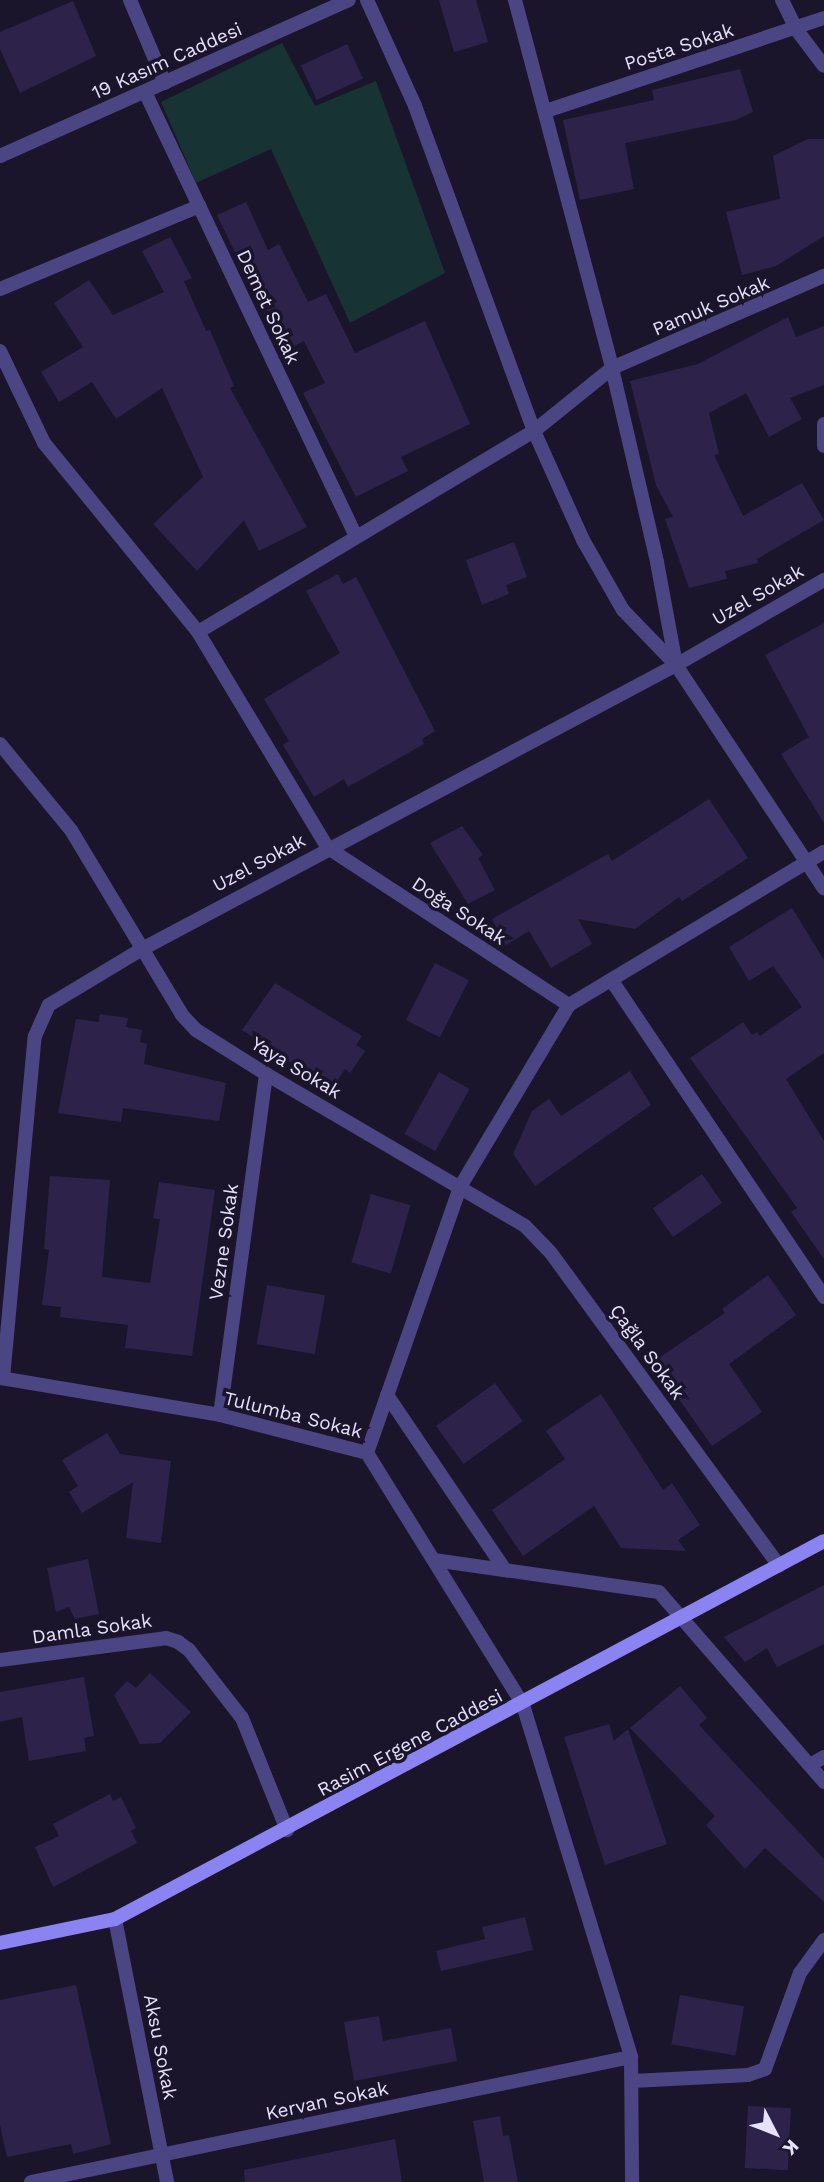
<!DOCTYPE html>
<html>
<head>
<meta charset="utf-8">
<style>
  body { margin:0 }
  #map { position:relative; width:824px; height:2182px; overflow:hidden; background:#1a152b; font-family:"Work Sans",sans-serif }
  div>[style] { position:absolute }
  .green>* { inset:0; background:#183334 }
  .building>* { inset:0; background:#2d234a; transform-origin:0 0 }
  .minor>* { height:14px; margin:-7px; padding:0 7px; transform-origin:7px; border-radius:7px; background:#4b4584 }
  .tertiary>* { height:14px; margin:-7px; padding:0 7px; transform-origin:7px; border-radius:7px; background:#4b4584 }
  .secondary>* { height:14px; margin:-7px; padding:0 7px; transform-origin:7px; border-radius:7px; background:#8c83f2 }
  span { translate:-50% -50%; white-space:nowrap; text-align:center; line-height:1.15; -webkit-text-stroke:7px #1a152b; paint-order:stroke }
  .street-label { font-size:19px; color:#e6e1fc }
  .north { position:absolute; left:740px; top:2098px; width:70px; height:70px; -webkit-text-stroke:5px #1a152b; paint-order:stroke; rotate:132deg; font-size:19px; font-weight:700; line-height:28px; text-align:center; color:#e6e1fc }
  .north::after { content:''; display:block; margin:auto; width:24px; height:32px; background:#e6e1fc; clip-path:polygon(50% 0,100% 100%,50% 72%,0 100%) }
</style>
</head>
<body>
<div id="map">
  <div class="green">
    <div style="clip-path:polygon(282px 43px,315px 106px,376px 81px,445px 273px,350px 323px,271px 149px,196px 183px,161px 102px)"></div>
  </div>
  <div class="building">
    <div style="clip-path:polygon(439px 0,476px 0,488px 42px,454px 52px)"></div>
    <div style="clip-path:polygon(73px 1px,96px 56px,20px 93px,0 49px,0 32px)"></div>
    <div style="left:347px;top:44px;width:38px;height:51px;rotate:65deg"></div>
    <div style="clip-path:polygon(740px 69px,753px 112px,736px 120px,625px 143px,634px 189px,580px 200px,563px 120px,654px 100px,652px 90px)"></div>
    <div style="clip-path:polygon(808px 139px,824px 139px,824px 236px,776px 266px,742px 275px,726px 212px,780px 199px,773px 156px)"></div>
    <div style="clip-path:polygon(246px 202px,268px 250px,279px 244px,308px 302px,326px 294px,355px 353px,425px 321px,470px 424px,401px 457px,408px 471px,356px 497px,303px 393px,325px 383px,304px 341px,283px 352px,217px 215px)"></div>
    <div style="clip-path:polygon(170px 237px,192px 278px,184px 281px,206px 331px,210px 330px,234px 386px,230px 388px,307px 527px,259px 551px,244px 520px,197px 571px,153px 524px,203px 477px,162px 388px,116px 419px,92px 382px,59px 402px,41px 372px,83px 347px,54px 303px,89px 280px,113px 315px,164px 292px,142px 251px)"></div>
    <div style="clip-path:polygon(788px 317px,796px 337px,824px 326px,824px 385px,790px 398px,802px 419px,769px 437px,746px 393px,709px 413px,719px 454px,714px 455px,743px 516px,802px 483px,824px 520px,757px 559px,758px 563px,725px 571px,727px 579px,689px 588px,665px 519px,673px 517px,656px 485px,630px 381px,698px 364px)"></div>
    <div style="clip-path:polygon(514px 542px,527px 577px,506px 585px,509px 594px,482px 605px,466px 560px)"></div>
    <div style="clip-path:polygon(338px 574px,343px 584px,356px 577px,435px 731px,422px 739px,424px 744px,348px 787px,344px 779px,314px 797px,283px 745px,289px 741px,264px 699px,340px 653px,306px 591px)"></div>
    <div style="clip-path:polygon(824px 623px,824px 823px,781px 754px,809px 737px,765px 655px)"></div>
    <div style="clip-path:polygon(709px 799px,748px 858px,682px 901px,679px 897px,635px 929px,578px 919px,592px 944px,551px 968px,529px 931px,506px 945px,492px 919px,608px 854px,612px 861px)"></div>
    <div style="clip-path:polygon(462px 826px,483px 855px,478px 858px,495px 890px,468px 904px,430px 843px)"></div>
    <div style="clip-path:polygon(792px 908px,824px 960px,824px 1053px,786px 1079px,824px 1141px,824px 1259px,791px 1212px,797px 1208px,690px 1058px,743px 1022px,752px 1035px,757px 1032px,760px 1036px,802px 1007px,773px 966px,749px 981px,729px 947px)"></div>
    <div style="left:435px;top:963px;width:38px;height:64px;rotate:27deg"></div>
    <div style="clip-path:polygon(275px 983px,362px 1036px,356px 1045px,365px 1051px,350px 1073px,345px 1069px,335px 1084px,324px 1076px,320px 1082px,242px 1030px)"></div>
    <div style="clip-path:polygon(100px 1014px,128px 1018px,126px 1027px,142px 1030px,140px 1042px,147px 1044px,144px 1064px,226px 1083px,219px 1121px,123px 1108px,121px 1122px,58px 1113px,76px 1019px,99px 1022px)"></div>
    <div style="clip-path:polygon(630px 1071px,651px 1105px,535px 1186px,513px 1154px,532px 1111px,549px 1099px,561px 1116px)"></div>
    <div style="left:439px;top:1072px;width:35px;height:71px;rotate:29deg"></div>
    <div style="left:702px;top:1174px;width:35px;height:60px;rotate:55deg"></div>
    <div style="clip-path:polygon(50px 1176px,110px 1180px,102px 1277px,150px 1283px,160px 1219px,153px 1218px,159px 1182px,215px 1190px,192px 1356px,125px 1348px,128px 1325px,60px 1317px,61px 1307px,42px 1305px,49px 1250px,44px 1249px)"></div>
    <div style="left:371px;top:1194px;width:41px;height:71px;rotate:16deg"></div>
    <div style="clip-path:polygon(768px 1275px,796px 1315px,729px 1364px,762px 1412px,712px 1446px,653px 1362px,725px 1313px,722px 1309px)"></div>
    <div style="left:267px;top:1285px;width:59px;height:60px;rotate:10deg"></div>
    <div style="left:495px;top:1383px;width:47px;height:73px;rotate:54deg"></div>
    <div style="clip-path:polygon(601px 1394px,663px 1490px,672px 1483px,700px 1525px,678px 1540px,686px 1551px,621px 1548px,594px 1506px,523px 1556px,492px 1510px,565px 1459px,546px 1431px)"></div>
    <div style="clip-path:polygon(107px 1433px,120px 1454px,171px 1461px,161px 1543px,126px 1538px,133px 1482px,82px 1513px,69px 1492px,78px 1486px,62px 1460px)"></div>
    <div style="clip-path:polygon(88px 1559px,99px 1614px,75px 1619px,69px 1607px,56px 1612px,47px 1568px)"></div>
    <div style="clip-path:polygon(824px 1585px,824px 1644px,777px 1667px,767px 1648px,745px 1662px,724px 1637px)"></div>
    <div style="clip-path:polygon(150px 1673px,191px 1712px,160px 1743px,140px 1744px,114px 1695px,127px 1681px,136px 1688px)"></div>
    <div style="clip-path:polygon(84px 1677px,94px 1736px,84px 1738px,86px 1751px,29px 1761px,22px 1717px,0 1722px,0 1692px)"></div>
    <div style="clip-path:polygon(680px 1686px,707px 1718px,699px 1725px,824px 1859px,824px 1902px,765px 1848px,745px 1869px,706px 1825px,715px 1816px,630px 1728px)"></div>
    <div style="clip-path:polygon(609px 1724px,614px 1741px,628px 1729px,667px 1844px,605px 1865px,564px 1737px)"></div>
    <div style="clip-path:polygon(110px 1794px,113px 1801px,121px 1797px,136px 1828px,131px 1831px,137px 1843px,53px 1887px,35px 1847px,59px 1836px,53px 1824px)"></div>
    <div style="clip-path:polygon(525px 1917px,533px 1950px,441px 1971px,436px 1951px,485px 1939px,482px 1927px)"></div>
    <div style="clip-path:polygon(76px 1985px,111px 2144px,73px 2154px,71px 2144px,7px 2157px,0 2125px,0 2000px)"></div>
    <div style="left:680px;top:1995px;width:65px;height:50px;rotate:10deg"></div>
    <div style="clip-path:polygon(379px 2016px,383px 2041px,451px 2028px,457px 2061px,354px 2081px,344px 2022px)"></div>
    <div style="left:748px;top:2106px;width:43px;height:62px;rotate:3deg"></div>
    <div style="clip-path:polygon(500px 2116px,503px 2136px,509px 2135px,518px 2182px,484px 2182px,473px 2121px)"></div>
    <div style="clip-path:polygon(395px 2139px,402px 2182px,245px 2182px,244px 2170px)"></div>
  </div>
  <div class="minor">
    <div style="left:130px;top:0;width:90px;rotate:67.1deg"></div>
    <div style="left:367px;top:0;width:116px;rotate:65.6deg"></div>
    <div style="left:415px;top:106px;width:346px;rotate:69.9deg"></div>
    <div style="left:534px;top:431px;width:120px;rotate:65.8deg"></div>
    <div style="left:583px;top:540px;width:81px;rotate:60.3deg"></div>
    <div style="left:623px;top:610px;width:76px;rotate:46.1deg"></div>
    <div style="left:676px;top:665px;width:268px;rotate:56.5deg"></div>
    <div style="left:515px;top:0;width:381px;rotate:75.2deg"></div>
    <div style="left:612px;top:368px;width:199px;rotate:76.9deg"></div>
    <div style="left:657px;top:562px;width:105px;rotate:79.5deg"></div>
    <div style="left:782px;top:0;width:32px;rotate:64deg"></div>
    <div style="left:796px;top:29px;width:46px;rotate:52.9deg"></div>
    <div style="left:145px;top:92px;width:492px;rotate:64.6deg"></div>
    <div style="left:546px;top:111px;width:293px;rotate:-18.5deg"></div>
    <div style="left:0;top:289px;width:216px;rotate:-22.6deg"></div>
    <div style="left:0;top:351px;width:102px;rotate:64.4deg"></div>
    <div style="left:44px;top:443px;width:244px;rotate:50.8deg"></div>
    <div style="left:198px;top:632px;width:252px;rotate:59deg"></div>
    <div style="left:328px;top:848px;width:288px;rotate:33.1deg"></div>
    <div style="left:824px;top:424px;width:22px;rotate:90deg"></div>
    <div style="left:198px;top:632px;width:392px;rotate:-30.9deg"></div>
    <div style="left:534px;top:431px;width:100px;rotate:-38.9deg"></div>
    <div style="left:612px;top:368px;width:231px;rotate:-23.5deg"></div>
    <div style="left:0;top:744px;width:112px;rotate:50.5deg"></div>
    <div style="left:71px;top:830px;width:216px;rotate:59deg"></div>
    <div style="left:182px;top:1015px;width:21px;rotate:47deg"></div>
    <div style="left:196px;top:1030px;width:83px;rotate:32.2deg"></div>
    <div style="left:266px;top:1074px;width:300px;rotate:30.4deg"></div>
    <div style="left:525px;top:1226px;width:37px;rotate:46deg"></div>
    <div style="left:551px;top:1253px;width:387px;rotate:53.9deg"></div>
    <div style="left:612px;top:981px;width:381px;rotate:56.1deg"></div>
    <div style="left:0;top:1378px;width:223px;rotate:9.5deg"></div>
    <div style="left:220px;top:1415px;width:152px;rotate:14.5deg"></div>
    <div style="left:367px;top:1453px;width:296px;rotate:58.2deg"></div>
    <div style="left:523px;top:1705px;width:368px;rotate:72.9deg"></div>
    <div style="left:631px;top:2057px;width:125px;rotate:89.5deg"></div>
    <div style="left:3px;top:1378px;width:343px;rotate:-84.7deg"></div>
    <div style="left:35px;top:1036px;width:34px;rotate:-66deg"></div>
    <div style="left:49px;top:1005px;width:111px;rotate:-31deg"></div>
    <div style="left:144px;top:948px;width:603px;rotate:-28.01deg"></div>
    <div style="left:676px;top:665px;width:171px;rotate:-29.9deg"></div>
    <div style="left:387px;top:1395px;width:211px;rotate:56deg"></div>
    <div style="left:220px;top:1415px;width:344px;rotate:-82.3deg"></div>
    <div style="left:367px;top:1453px;width:282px;rotate:-70.7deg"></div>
    <div style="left:460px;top:1187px;width:212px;rotate:-59.1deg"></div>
    <div style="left:569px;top:1005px;width:297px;rotate:-31deg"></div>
    <div style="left:434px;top:1560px;width:227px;rotate:8.1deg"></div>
    <div style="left:659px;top:1592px;width:252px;rotate:49deg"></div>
    <div style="left:0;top:1660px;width:167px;rotate:-7.5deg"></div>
    <div style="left:166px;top:1638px;width:13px;rotate:18deg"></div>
    <div style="left:178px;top:1642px;width:14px;rotate:36deg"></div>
    <div style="left:189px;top:1650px;width:86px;rotate:52.1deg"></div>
    <div style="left:242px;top:1718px;width:121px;rotate:68.1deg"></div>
    <div style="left:810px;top:1765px;width:16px;rotate:-30deg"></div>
    <div style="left:115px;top:1919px;width:268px;rotate:78.8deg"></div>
    <div style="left:633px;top:2081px;width:115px;rotate:-3deg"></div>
    <div style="left:748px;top:2075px;width:18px;rotate:-19deg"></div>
    <div style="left:765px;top:2069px;width:102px;rotate:-70deg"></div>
    <div style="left:800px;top:1973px;width:41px;rotate:-54deg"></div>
    <div style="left:31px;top:2182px;width:613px;rotate:-11.77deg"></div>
  </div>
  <div class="tertiary">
    <div style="left:0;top:156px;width:382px;rotate:-24.1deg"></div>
  </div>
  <div class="secondary">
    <div style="left:0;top:1943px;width:117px;rotate:-11.8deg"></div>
    <div style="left:115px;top:1919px;width:803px;rotate:-28.06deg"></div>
  </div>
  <div class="street-label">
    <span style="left:679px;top:47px;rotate:-18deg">Posta Sokak</span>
    <span style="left:167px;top:61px;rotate:-24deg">19 Kasım Caddesi</span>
    <span style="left:711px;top:306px;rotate:-23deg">Pamuk Sokak</span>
    <span style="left:268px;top:307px;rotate:65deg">Demet Sokak</span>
    <span style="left:758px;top:595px;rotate:-30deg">Uzel Sokak</span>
    <span style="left:259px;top:863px;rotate:-28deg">Uzel Sokak</span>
    <span style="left:459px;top:911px;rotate:33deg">Doğa Sokak</span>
    <span style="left:296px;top:1068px;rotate:31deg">Yaya Sokak</span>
    <span style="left:224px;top:1242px;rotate:-82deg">Vezne Sokak</span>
    <span style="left:647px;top:1352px;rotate:54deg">Çağla Sokak</span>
    <span style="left:293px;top:1415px;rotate:14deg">Tulumba Sokak</span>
    <span style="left:92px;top:1629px;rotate:-8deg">Damla Sokak</span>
    <span style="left:410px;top:1743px;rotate:-28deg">Rasim Ergene Caddesi</span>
    <span style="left:160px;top:2047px;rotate:79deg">Aksu Sokak</span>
    <span style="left:327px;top:2101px;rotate:-12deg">Kervan Sokak</span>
  </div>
  <div class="north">K</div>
</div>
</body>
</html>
